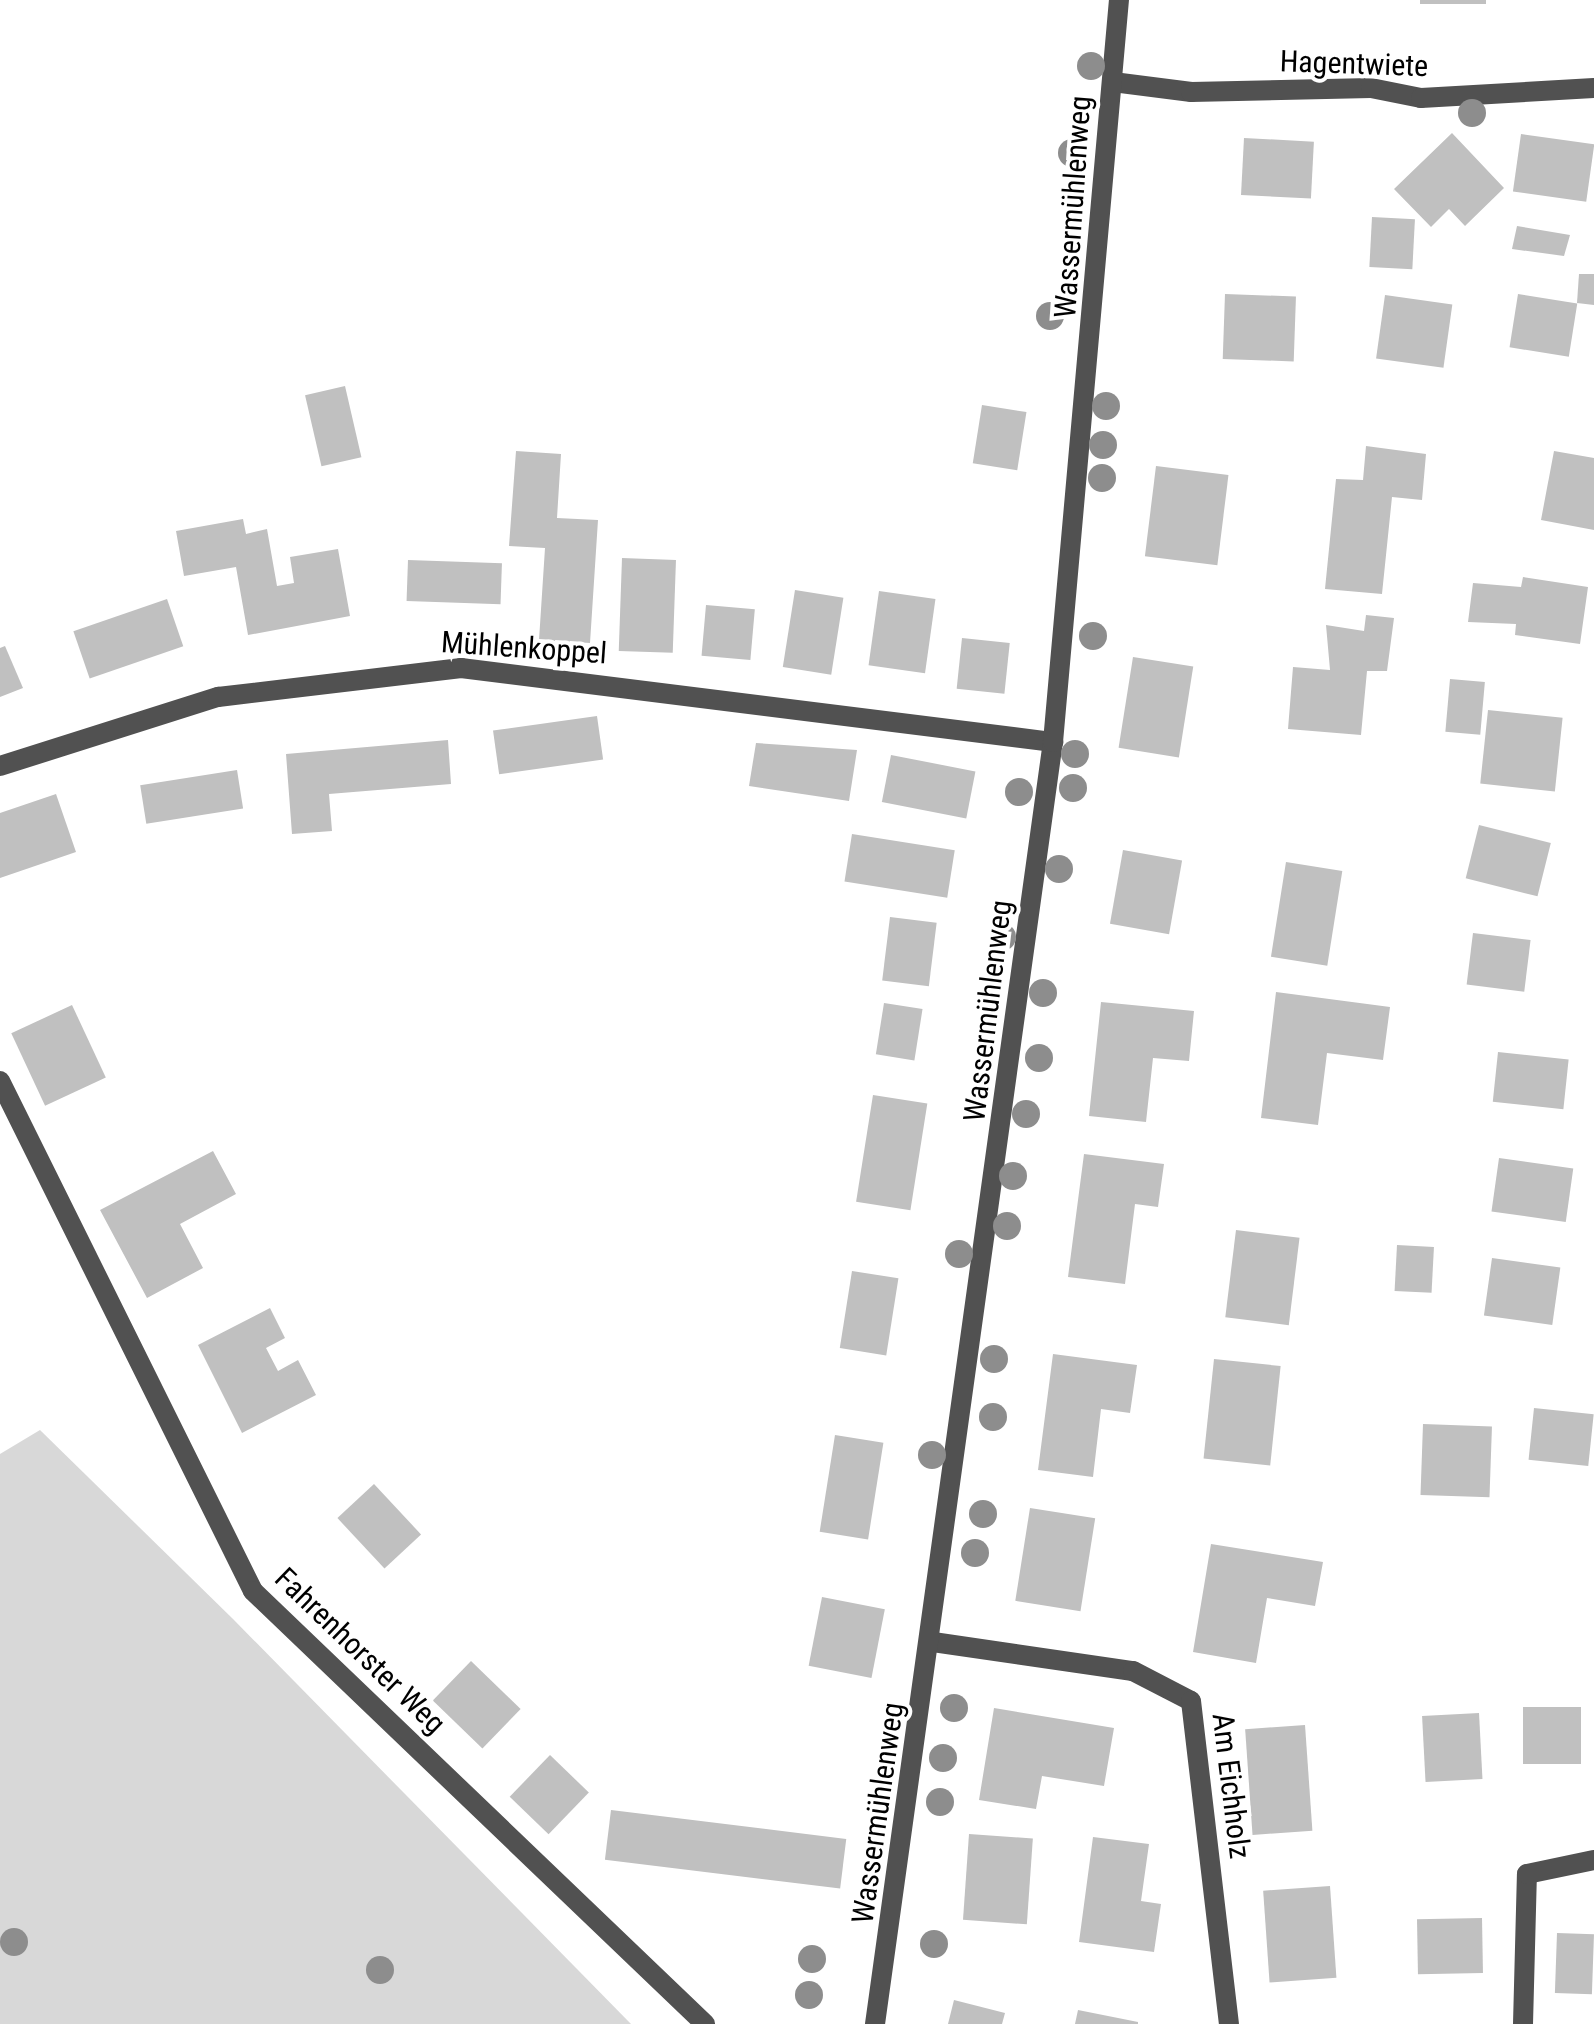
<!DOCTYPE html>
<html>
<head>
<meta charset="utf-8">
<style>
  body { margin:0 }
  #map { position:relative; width:1594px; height:2024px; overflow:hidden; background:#fff; font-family:"Roboto Condensed",sans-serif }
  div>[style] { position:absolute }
  .green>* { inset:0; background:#d8d8d8 }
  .building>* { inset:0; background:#c0c0c0; transform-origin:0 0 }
  .street>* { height:20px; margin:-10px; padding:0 10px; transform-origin:10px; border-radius:10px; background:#515151 }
  .trees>* { width:28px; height:28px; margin:-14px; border-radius:50%; background:#8d8d8d }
  span { translate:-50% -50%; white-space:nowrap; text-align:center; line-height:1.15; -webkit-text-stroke:8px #fff; paint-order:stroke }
  .street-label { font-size:30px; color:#000 }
</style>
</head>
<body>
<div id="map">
  <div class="green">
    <div style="clip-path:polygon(40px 1430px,233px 1619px,631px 2024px,0 2024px,0 1454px)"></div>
  </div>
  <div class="building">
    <div style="left:1420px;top:0;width:66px;height:4px"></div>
    <div style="clip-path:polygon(1452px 133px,1504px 188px,1465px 226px,1449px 209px,1431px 227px,1394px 189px)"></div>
    <div style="left:1521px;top:134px;width:74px;height:58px;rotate:8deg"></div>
    <div style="left:1244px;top:138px;width:70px;height:57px;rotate:3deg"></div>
    <div style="left:1372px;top:217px;width:43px;height:50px;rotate:3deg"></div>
    <div style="clip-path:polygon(1517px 226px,1570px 235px,1564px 256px,1512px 249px)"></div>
    <div style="clip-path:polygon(1579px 274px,1594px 274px,1594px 305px,1577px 303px)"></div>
    <div style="left:1225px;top:294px;width:71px;height:65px;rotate:2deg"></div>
    <div style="left:1518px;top:294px;width:60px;height:54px;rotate:9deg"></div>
    <div style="left:1385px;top:295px;width:68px;height:64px;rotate:8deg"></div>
    <div style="left:345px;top:386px;width:73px;height:41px;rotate:77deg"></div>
    <div style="left:982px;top:405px;width:45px;height:59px;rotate:9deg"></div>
    <div style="clip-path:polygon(1366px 446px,1426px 454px,1422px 500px,1392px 497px,1382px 594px,1325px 589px,1336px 479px,1363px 480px)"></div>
    <div style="clip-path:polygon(516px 451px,561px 454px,557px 518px,598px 520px,590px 643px,539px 640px,545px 548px,509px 546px)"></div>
    <div style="clip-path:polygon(1554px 451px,1594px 458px,1594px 530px,1541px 520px)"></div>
    <div style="left:1156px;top:466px;width:73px;height:91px;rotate:7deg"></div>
    <div style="clip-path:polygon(243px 519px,246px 534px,267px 529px,277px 586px,294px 583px,290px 557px,338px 549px,350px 616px,248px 635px,236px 567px,184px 576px,176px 531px)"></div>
    <div style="left:622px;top:558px;width:54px;height:93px;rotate:2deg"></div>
    <div style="left:408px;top:560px;width:94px;height:41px;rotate:2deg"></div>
    <div style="clip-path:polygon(1523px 577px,1588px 587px,1580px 644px,1515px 635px,1516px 624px,1468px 622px,1473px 583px,1521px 587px)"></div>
    <div style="left:795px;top:590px;width:49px;height:78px;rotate:9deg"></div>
    <div style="left:879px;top:591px;width:57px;height:75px;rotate:8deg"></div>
    <div style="left:167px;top:599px;width:50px;height:99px;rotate:71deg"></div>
    <div style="left:706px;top:605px;width:49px;height:51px;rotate:5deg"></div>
    <div style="clip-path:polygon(1366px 615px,1394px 618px,1387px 671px,1367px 671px,1361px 735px,1288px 729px,1293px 667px,1330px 670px,1326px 625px,1364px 631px)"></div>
    <div style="left:962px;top:638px;width:48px;height:51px;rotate:6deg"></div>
    <div style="clip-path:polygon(5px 646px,23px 688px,0 697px,0 648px)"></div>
    <div style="left:1133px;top:657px;width:61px;height:92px;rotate:9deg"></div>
    <div style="left:1450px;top:679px;width:35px;height:53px;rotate:5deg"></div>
    <div style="left:1488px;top:710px;width:75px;height:74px;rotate:6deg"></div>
    <div style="left:597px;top:716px;width:44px;height:105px;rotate:82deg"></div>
    <div style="clip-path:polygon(448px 740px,451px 784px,329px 794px,332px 831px,292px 834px,286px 754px)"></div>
    <div style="clip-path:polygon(756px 743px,857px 750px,849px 801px,749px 786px)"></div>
    <div style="left:891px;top:755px;width:86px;height:48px;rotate:11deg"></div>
    <div style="left:237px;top:770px;width:39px;height:98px;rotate:81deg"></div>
    <div style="clip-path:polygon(56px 794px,76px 852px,0 878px,0 813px)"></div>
    <div style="left:1479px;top:825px;width:74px;height:55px;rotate:14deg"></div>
    <div style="left:852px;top:834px;width:104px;height:48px;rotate:9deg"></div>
    <div style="left:1123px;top:850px;width:60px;height:75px;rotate:10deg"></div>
    <div style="left:1286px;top:862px;width:57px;height:96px;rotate:9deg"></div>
    <div style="left:890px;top:917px;width:47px;height:64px;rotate:7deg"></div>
    <div style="left:1473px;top:933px;width:58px;height:52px;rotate:7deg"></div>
    <div style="clip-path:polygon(1276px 992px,1390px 1007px,1383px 1060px,1327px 1053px,1318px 1125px,1261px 1118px)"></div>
    <div style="clip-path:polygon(1101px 1002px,1194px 1011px,1189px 1061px,1153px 1058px,1146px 1122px,1089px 1116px)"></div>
    <div style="left:884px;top:1003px;width:39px;height:52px;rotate:9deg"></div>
    <div style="left:72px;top:1005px;width:80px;height:67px;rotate:65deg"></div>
    <div style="left:1498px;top:1052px;width:71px;height:50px;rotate:6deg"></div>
    <div style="left:873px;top:1095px;width:55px;height:108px;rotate:9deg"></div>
    <div style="clip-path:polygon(213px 1151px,236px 1194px,180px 1224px,203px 1268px,147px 1298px,100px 1210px)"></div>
    <div style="clip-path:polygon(1084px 1154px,1164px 1164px,1158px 1207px,1135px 1204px,1125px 1284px,1068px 1277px)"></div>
    <div style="left:1499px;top:1158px;width:75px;height:54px;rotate:8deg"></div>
    <div style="left:1236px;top:1230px;width:64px;height:88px;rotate:7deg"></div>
    <div style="left:1397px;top:1245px;width:37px;height:46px;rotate:3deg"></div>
    <div style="left:1492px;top:1258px;width:69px;height:58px;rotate:8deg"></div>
    <div style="left:852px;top:1271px;width:47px;height:78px;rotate:9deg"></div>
    <div style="clip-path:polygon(270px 1308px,285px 1338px,266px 1348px,278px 1371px,298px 1360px,316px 1395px,242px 1433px,198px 1345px)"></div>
    <div style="clip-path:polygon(1053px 1354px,1137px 1365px,1130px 1413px,1101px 1409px,1093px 1477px,1038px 1470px)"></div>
    <div style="left:1214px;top:1359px;width:67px;height:100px;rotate:6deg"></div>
    <div style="left:1534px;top:1408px;width:60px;height:52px;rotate:6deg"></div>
    <div style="left:1423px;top:1424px;width:69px;height:71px;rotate:2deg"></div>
    <div style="left:835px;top:1435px;width:49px;height:98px;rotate:9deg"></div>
    <div style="left:374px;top:1484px;width:69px;height:50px;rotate:47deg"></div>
    <div style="left:1030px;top:1508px;width:66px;height:94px;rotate:9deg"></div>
    <div style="clip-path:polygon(1211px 1544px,1323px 1562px,1315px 1606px,1267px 1598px,1256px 1663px,1193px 1652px)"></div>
    <div style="left:822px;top:1597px;width:64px;height:70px;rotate:11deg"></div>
    <div style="left:471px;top:1661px;width:69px;height:55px;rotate:44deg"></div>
    <div style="left:1523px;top:1707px;width:58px;height:57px"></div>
    <div style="clip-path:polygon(994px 1708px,1114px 1728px,1104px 1786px,1042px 1776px,1036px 1809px,979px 1800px)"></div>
    <div style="left:1479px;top:1713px;width:66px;height:57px;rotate:87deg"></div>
    <div style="left:1305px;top:1725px;width:106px;height:60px;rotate:86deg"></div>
    <div style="left:550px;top:1755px;width:54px;height:58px;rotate:44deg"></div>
    <div style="left:611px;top:1810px;width:237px;height:50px;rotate:7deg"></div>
    <div style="left:969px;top:1834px;width:64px;height:86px;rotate:4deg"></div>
    <div style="clip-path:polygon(1093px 1837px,1149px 1844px,1141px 1901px,1161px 1904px,1154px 1952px,1079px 1942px)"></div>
    <div style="left:1330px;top:1886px;width:92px;height:67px;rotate:86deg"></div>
    <div style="left:1482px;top:1918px;width:55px;height:65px;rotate:89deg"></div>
    <div style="left:1557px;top:1933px;width:37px;height:60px;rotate:2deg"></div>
    <div style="clip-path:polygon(954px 2000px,1005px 2013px,1002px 2024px,948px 2024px)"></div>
    <div style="clip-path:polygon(1078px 2010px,1138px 2022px,1138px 2024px,1075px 2024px)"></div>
  </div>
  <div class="street">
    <div style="left:1113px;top:82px;width:79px;rotate:7.3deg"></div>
    <div style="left:1191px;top:92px;width:180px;rotate:-1.3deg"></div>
    <div style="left:1371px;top:88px;width:51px;rotate:11.3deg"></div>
    <div style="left:1421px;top:98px;width:173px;rotate:-3.3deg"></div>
    <div style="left:0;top:766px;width:229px;rotate:-17.6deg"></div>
    <div style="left:218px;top:697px;width:245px;rotate:-6.8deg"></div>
    <div style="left:461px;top:668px;width:597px;rotate:7.13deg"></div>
    <div style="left:0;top:1081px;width:569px;rotate:63.61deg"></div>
    <div style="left:253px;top:1591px;width:626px;rotate:43.77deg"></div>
    <div style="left:933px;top:1642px;width:202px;rotate:8.3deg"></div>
    <div style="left:1133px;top:1671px;width:65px;rotate:27.3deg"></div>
    <div style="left:1191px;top:1701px;width:325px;rotate:83.3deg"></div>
    <div style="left:875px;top:2024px;width:1294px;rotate:-82.1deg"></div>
    <div style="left:1053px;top:742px;width:745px;rotate:-84.92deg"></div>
    <div style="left:1523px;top:2024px;width:150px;rotate:-88.5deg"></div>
    <div style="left:1527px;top:1874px;width:68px;rotate:-11.8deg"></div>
  </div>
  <div class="trees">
    <div style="left:1091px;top:66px"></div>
    <div style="left:1472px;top:113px"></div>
    <div style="left:1072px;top:153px"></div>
    <div style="left:1050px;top:316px"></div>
    <div style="left:1106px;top:406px"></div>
    <div style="left:1103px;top:445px"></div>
    <div style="left:1102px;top:478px"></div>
    <div style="left:1093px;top:636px"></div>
    <div style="left:1075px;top:754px"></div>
    <div style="left:1073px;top:788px"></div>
    <div style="left:1019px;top:792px"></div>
    <div style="left:1059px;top:869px"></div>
    <div style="left:1002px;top:937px"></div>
    <div style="left:1043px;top:993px"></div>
    <div style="left:1039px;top:1058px"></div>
    <div style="left:1026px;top:1114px"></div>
    <div style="left:1013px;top:1176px"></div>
    <div style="left:1007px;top:1226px"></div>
    <div style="left:959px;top:1254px"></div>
    <div style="left:994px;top:1359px"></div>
    <div style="left:993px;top:1417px"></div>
    <div style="left:932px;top:1455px"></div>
    <div style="left:983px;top:1514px"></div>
    <div style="left:975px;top:1553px"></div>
    <div style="left:954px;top:1708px"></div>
    <div style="left:943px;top:1758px"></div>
    <div style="left:940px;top:1802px"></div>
    <div style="left:14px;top:1942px"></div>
    <div style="left:934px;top:1944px"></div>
    <div style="left:812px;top:1959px"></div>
    <div style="left:380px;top:1970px"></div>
    <div style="left:809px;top:1995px"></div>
  </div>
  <div class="street-label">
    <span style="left:1354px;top:64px;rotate:2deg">Hagentwiete</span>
    <span style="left:1073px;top:207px;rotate:-86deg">Wassermühlenweg</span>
    <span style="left:524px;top:648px;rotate:4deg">Mühlenkoppel</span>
    <span style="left:988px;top:1011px;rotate:-83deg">Wassermühlenweg</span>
    <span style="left:360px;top:1651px;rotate:44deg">Fahrenhorster Weg</span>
    <span style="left:1231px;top:1786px;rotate:83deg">Am Eichholz</span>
    <span style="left:878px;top:1813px;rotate:-82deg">Wassermühlenweg</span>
  </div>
</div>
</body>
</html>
